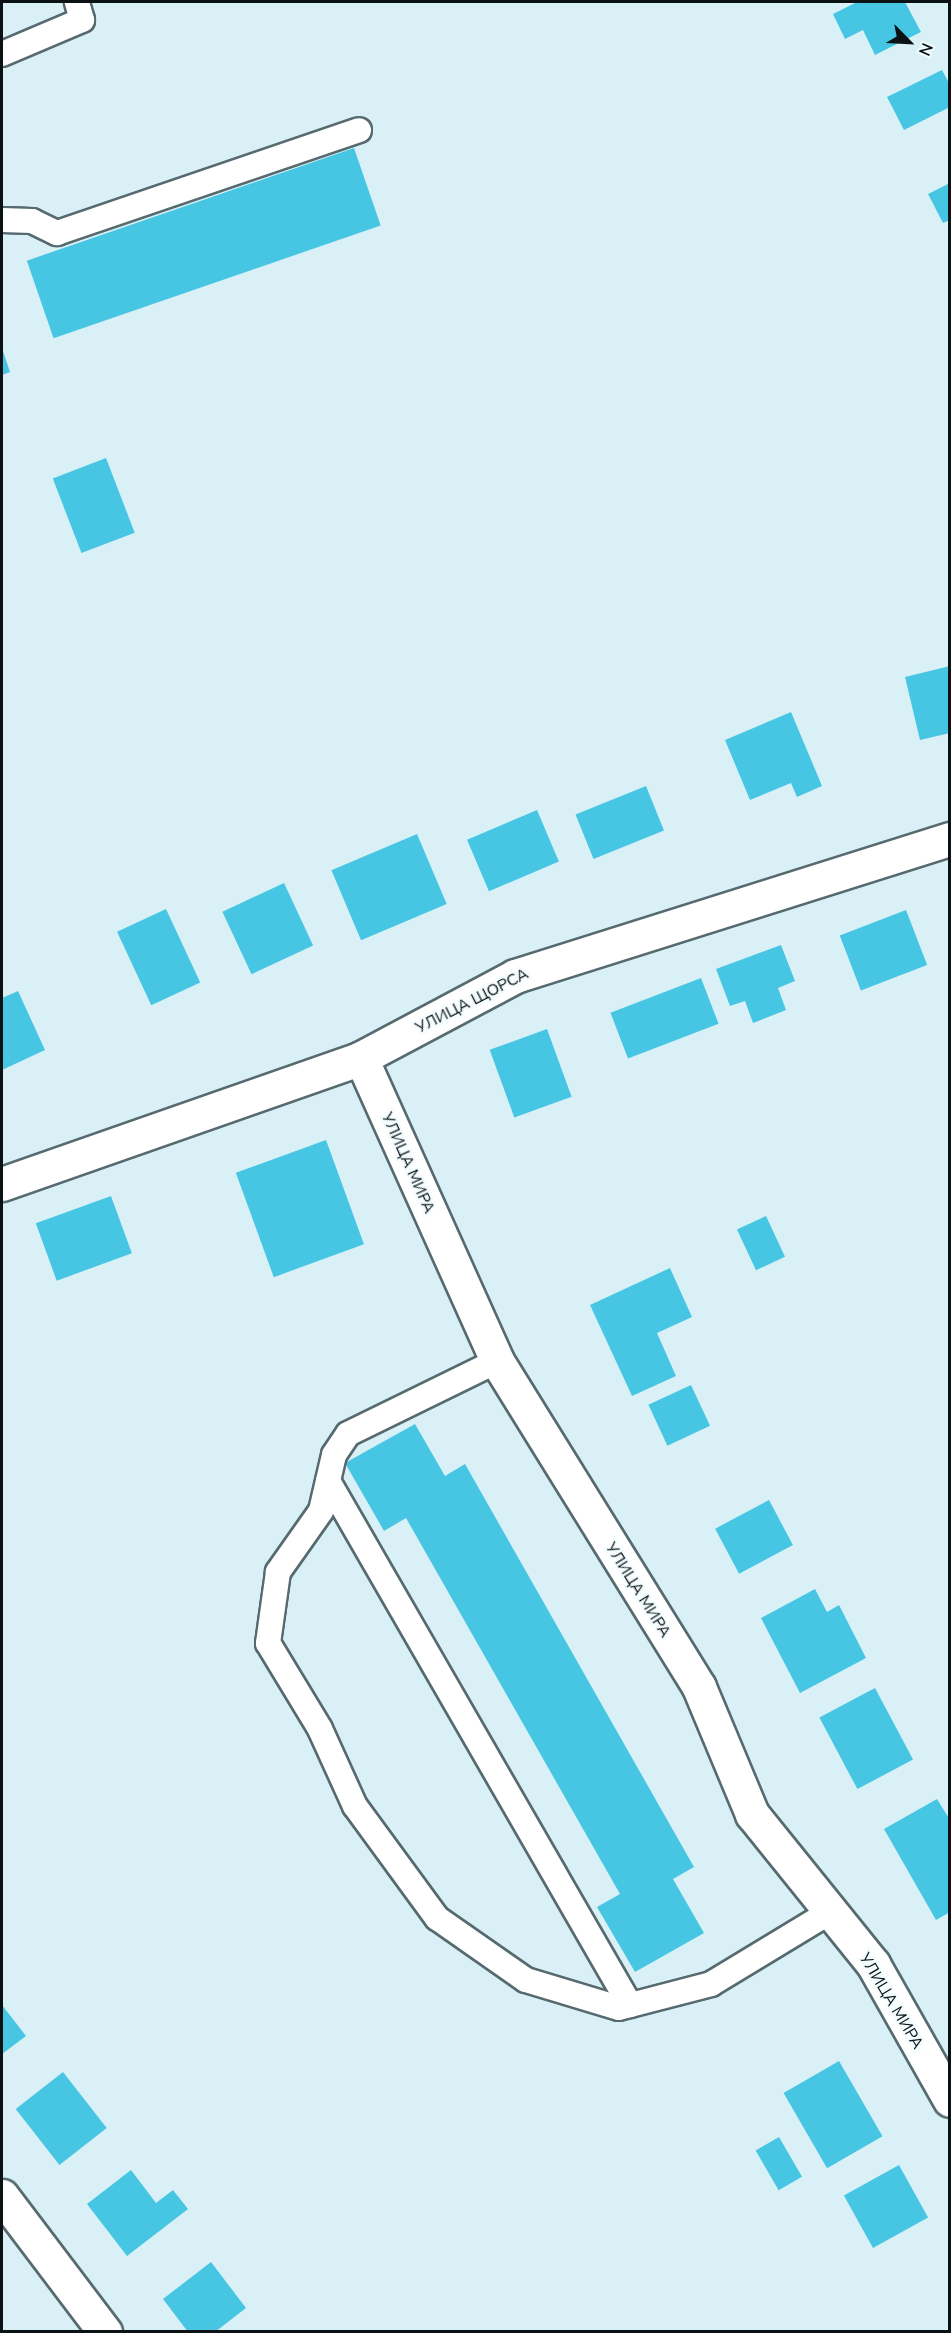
<!DOCTYPE html>
<html>
<head>
<meta charset="utf-8">
<style>
  body { margin:0 }
  #map { position:relative; width:951px; height:2333px; overflow:hidden; background:#daf0f7; font-family:"Nunito Sans",sans-serif }
  div>[style] { position:absolute }
  .building>* { inset:0; background:#47c6e3; transform-origin:0 0 }
  .roads { filter:drop-shadow(2px 0 #566a6f) drop-shadow(-2px 0 #566a6f) drop-shadow(0 2px #566a6f) drop-shadow(0 -2px #566a6f) }
  .lane>* { height:24px; margin:-12px; padding:0 12px; transform-origin:12px; border-radius:12px; background:#fff }
  .street>* { height:33px; margin:-16.5px; padding:0 16.5px; transform-origin:16.5px; border-radius:16.5px; background:#fff }
  span { translate:-50% -50%; white-space:nowrap; text-align:center; line-height:1.15; -webkit-text-stroke:4.5px #f2fbfd; paint-order:stroke }
  .street-label { font-size:16px; color:#0a1214 }
  .frame { position:absolute; inset:0; border:3px solid #0a1214; pointer-events:none }
  .north { position:absolute; left:879px; top:12px; width:60px; height:60px; -webkit-text-stroke:4px #f2fbfd; paint-order:stroke; rotate:114deg; font-size:16px; font-weight:700; line-height:24px; text-align:center; color:#0a1214 }
  .north::after { content:''; display:block; margin:auto; width:21px; height:27px; background:#0a1214; clip-path:polygon(50% 0,100% 100%,50% 72%,0 100%) }
</style>
</head>
<body>
<div id="map">
  <div class="building">
    <div style="clip-path:polygon(857px 2px,905px 2px,921px 32px,875px 55px,863px 30px,845px 39px,833px 14px)"></div>
    <div style="clip-path:polygon(942px 70px,950px 85px,950px 107px,904px 130px,887px 97px)"></div>
    <div style="left:354px;top:148px;width:82px;height:346px;rotate:71deg"></div>
    <div style="clip-path:polygon(950px 183px,950px 220px,943px 223px,928px 194px)"></div>
    <div style="clip-path:polygon(2px 348px,10px 372px,2px 375px)"></div>
    <div style="left:106px;top:458px;width:80px;height:57px;rotate:69deg"></div>
    <div style="clip-path:polygon(950px 666px,950px 733px,920px 740px,905px 677px)"></div>
    <div style="clip-path:polygon(791px 712px,822px 786px,797px 797px,791px 783px,750px 800px,725px 740px)"></div>
    <div style="left:646px;top:786px;width:48px;height:76px;rotate:68deg"></div>
    <div style="left:537px;top:810px;width:56px;height:76px;rotate:67deg"></div>
    <div style="left:417px;top:834px;width:76px;height:93px;rotate:67deg"></div>
    <div style="left:284px;top:883px;width:69px;height:68px;rotate:65deg"></div>
    <div style="left:166px;top:909px;width:81px;height:54px;rotate:65deg"></div>
    <div style="left:906px;top:910px;width:59px;height:71px;rotate:69deg"></div>
    <div style="clip-path:polygon(781px 945px,795px 981px,778px 988px,786px 1010px,753px 1023px,745px 1001px,730px 1006px,716px 969px)"></div>
    <div style="left:701px;top:978px;width:49px;height:97px;rotate:69deg"></div>
    <div style="clip-path:polygon(18px 991px,45px 1050px,2px 1070px,2px 998px)"></div>
    <div style="left:547px;top:1029px;width:72px;height:61px;rotate:70deg"></div>
    <div style="left:326px;top:1140px;width:111px;height:96px;rotate:70deg"></div>
    <div style="left:111px;top:1196px;width:61px;height:80px;rotate:70deg"></div>
    <div style="left:766px;top:1216px;width:45px;height:32px;rotate:65deg"></div>
    <div style="clip-path:polygon(670px 1268px,692px 1317px,657px 1333px,676px 1376px,632px 1396px,590px 1305px)"></div>
    <div style="left:691px;top:1385px;width:45px;height:47px;rotate:65deg"></div>
    <div style="clip-path:polygon(415px 1424px,445px 1476px,465px 1464px,694px 1867px,673px 1879px,704px 1933px,635px 1972px,597px 1907px,620px 1894px,406px 1518px,384px 1531px,345px 1463px)"></div>
    <div style="left:769px;top:1500px;width:51px;height:61px;rotate:62deg"></div>
    <div style="clip-path:polygon(815px 1589px,827px 1612px,839px 1605px,866px 1658px,800px 1693px,761px 1618px)"></div>
    <div style="left:875px;top:1688px;width:81px;height:63px;rotate:62deg"></div>
    <div style="clip-path:polygon(937px 1799px,950px 1820px,950px 1912px,936px 1920px,884px 1829px)"></div>
    <div style="clip-path:polygon(2px 2005px,26px 2036px,2px 2054px)"></div>
    <div style="left:839px;top:2061px;width:87px;height:64px;rotate:60deg"></div>
    <div style="left:63px;top:2072px;width:71px;height:60px;rotate:52deg"></div>
    <div style="left:779px;top:2137px;width:46px;height:27px;rotate:60deg"></div>
    <div style="left:899px;top:2165px;width:60px;height:63px;rotate:61deg"></div>
    <div style="clip-path:polygon(131px 2170px,156px 2203px,173px 2190px,188px 2209px,127px 2256px,87px 2204px)"></div>
    <div style="clip-path:polygon(211px 2262px,246px 2308px,215px 2332px,188px 2332px,163px 2299px)"></div>
  </div>
  <div class="roads">
    <div class="lane">
      <div style="left:2px;top:54px;width:87px;rotate:-23deg"></div>
      <div style="left:82px;top:20px;width:19px;rotate:-106deg"></div>
      <div style="left:2px;top:220px;width:30px;rotate:2deg"></div>
      <div style="left:32px;top:221px;width:28px;rotate:26deg"></div>
      <div style="left:57px;top:233px;width:319px;rotate:-18.8deg"></div>
      <div style="left:497px;top:1361px;width:166px;rotate:153.9deg"></div>
      <div style="left:348px;top:1434px;width:25px;rotate:124deg"></div>
      <div style="left:334px;top:1455px;width:57px;rotate:103.1deg"></div>
      <div style="left:321px;top:1511px;width:75px;rotate:125.2deg"></div>
      <div style="left:278px;top:1572px;width:72px;rotate:98deg"></div>
      <div style="left:268px;top:1643px;width:100px;rotate:58.8deg"></div>
      <div style="left:320px;top:1729px;width:85px;rotate:65.6deg"></div>
      <div style="left:355px;top:1806px;width:139px;rotate:53.8deg"></div>
      <div style="left:437px;top:1918px;width:108px;rotate:34.9deg"></div>
      <div style="left:526px;top:1980px;width:97px;rotate:16.8deg"></div>
      <div style="left:619px;top:2008px;width:95px;rotate:-14.6deg"></div>
      <div style="left:711px;top:1984px;width:139px;rotate:-31.2deg"></div>
      <div style="left:328px;top:1481px;width:605px;rotate:60.04deg"></div>
    </div>
    <div class="street">
      <div style="left:361px;top:1058px;width:332px;rotate:65.8deg"></div>
      <div style="left:497px;top:1361px;width:384px;rotate:58.2deg"></div>
      <div style="left:699px;top:1687px;width:138px;rotate:67.3deg"></div>
      <div style="left:752px;top:1814px;width:193px;rotate:51.1deg"></div>
      <div style="left:873px;top:1964px;width:156px;rotate:60.5deg"></div>
      <div style="left:2px;top:1184px;width:380px;rotate:-19.3deg"></div>
      <div style="left:361px;top:1058px;width:174px;rotate:-28deg"></div>
      <div style="left:515px;top:976px;width:456px;rotate:-17.5deg"></div>
      <div style="left:2px;top:2196px;width:171px;rotate:52.9deg"></div>
    </div>
  </div>
  <div class="street-label">
    <span style="left:472px;top:1001px;rotate:-27deg">УЛИЦА ЩОРСА</span>
    <span style="left:408px;top:1163px;rotate:66deg">УЛИЦА МИРА</span>
    <span style="left:638px;top:1590px;rotate:58deg">УЛИЦА МИРА</span>
    <span style="left:891px;top:2001px;rotate:59deg">УЛИЦА МИРА</span>
  </div>
  <div class="frame"></div>
  <div class="north">N</div>
</div>
</body>
</html>
